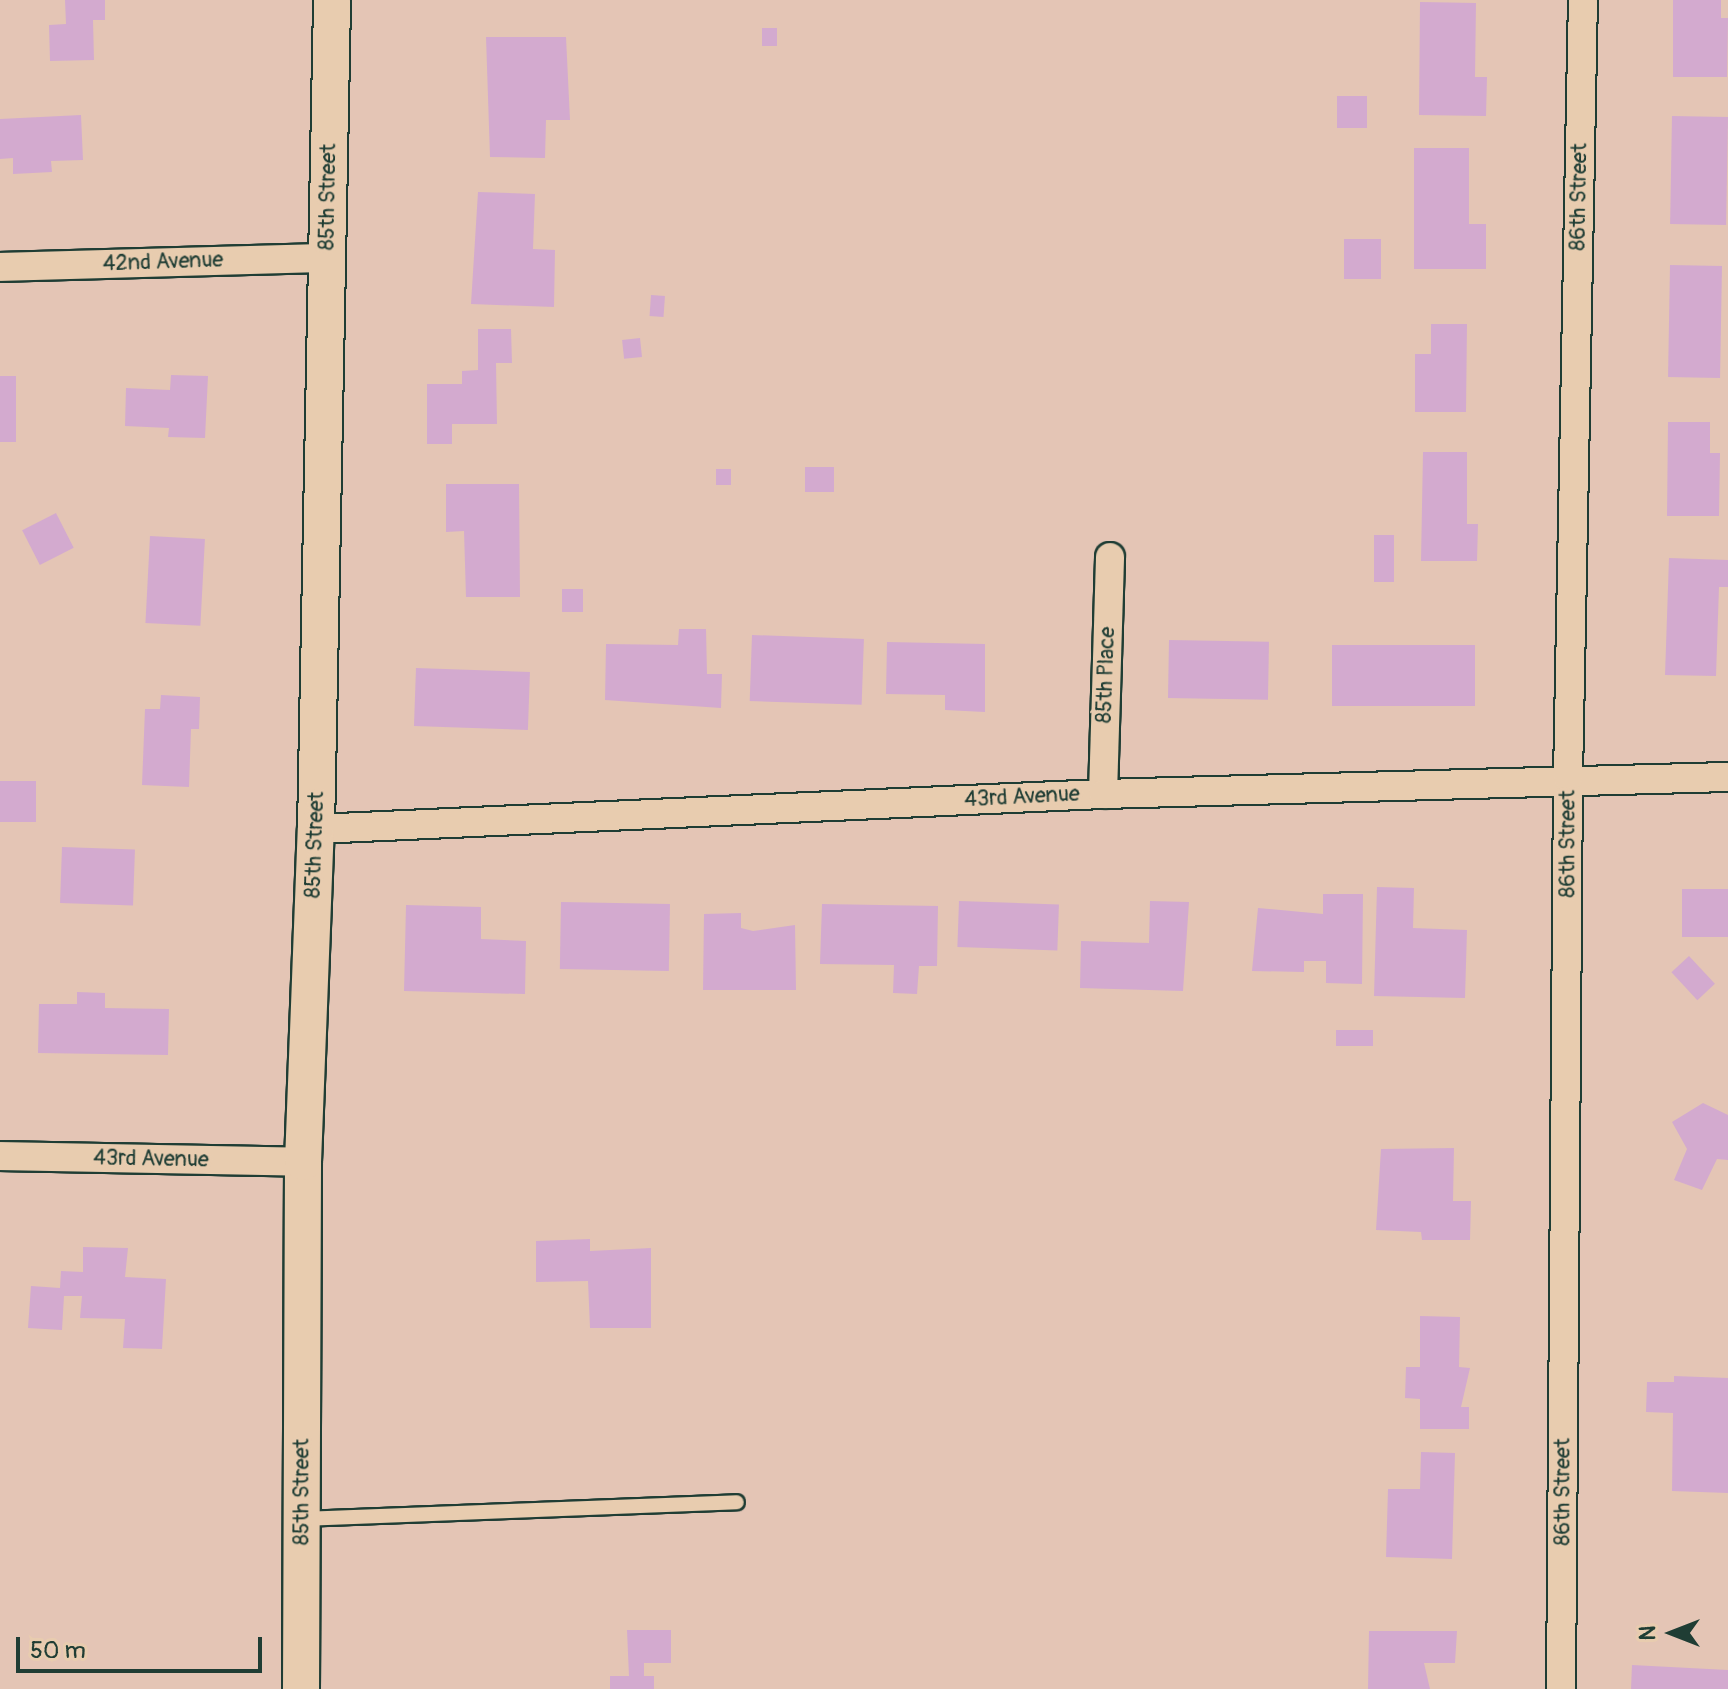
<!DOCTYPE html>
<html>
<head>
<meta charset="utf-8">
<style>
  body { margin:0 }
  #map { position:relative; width:1728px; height:1689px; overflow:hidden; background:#e4c5b5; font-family:Pangolin,sans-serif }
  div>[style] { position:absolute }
  .building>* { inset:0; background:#d3aacf; transform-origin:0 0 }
  .roads { filter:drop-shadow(2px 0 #1f3d34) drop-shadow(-2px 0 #1f3d34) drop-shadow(0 2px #1f3d34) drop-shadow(0 -2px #1f3d34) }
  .service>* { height:14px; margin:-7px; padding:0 7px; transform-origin:7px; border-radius:7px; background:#e8ccaf }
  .minor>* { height:28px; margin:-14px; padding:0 14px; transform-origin:14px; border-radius:14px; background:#e8ccaf }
  .tertiary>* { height:36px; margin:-18px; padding:0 18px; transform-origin:18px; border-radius:18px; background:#e8ccaf }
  span { translate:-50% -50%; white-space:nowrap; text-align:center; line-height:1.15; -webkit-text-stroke:6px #e8ccaf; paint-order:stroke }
  .street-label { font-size:22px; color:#1f3d34 }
  .north { position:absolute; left:1632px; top:1593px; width:80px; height:80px; -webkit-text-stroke:6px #e8ccaf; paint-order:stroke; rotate:270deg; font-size:22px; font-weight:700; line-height:32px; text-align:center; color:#1f3d34 }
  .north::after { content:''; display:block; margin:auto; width:28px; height:36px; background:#1f3d34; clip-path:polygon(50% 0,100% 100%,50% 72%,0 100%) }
  .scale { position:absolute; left:16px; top:1637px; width:246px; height:36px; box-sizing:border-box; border:4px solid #1f3d34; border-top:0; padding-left:10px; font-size:24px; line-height:28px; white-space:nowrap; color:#1f3d34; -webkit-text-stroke:6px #e8ccaf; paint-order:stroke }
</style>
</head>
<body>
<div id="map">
  <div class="building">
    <div style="clip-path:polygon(65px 0,105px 0,105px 20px,93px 20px,94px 60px,50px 61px,49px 25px,66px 24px)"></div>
    <div style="clip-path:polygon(1673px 0,1721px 0,1721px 18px,1728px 18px,1727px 77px,1673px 77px)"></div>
    <div style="clip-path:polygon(1420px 2px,1476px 3px,1475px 77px,1487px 77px,1486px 116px,1419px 115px)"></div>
    <div style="left:762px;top:28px;width:15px;height:18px"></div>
    <div style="clip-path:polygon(486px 37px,566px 37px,570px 120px,546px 120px,545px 158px,490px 157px)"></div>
    <div style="left:1337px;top:96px;width:30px;height:32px"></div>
    <div style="clip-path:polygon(81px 115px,83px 160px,51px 161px,52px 172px,13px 174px,13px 158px,0 159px,0 119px)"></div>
    <div style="left:1672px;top:116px;width:56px;height:108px;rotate:1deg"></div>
    <div style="clip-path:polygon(1414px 148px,1469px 148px,1469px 224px,1486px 224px,1486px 269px,1414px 269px)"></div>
    <div style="clip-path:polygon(478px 192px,535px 194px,533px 249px,555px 250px,554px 307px,471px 304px)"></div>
    <div style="left:1344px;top:239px;width:37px;height:40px"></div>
    <div style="left:1670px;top:265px;width:52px;height:112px;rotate:1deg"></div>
    <div style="left:651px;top:295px;width:14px;height:21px;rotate:4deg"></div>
    <div style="clip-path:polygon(1431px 324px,1467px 324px,1466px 412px,1415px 412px,1415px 354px,1431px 354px)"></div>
    <div style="clip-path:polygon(478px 329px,511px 329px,512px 363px,496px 363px,497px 424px,452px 424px,452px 444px,427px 444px,427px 384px,462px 384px,462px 371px,478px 370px)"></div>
    <div style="left:640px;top:338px;width:19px;height:18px;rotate:84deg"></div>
    <div style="clip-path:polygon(171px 375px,208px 376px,205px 438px,168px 437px,169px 428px,125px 426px,126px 388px,170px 390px)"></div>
    <div style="left:0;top:376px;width:16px;height:66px"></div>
    <div style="clip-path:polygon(1668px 422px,1710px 422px,1710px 453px,1720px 453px,1719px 516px,1667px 516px)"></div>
    <div style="clip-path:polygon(1423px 452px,1467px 452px,1467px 524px,1478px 524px,1477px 561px,1421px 561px)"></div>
    <div style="left:805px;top:467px;width:29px;height:25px"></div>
    <div style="left:716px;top:469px;width:15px;height:16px"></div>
    <div style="clip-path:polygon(446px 484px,519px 484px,520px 597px,466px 597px,464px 531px,446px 532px)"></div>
    <div style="left:56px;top:513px;width:39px;height:38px;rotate:63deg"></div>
    <div style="left:1374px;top:535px;width:20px;height:47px"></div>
    <div style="left:150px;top:536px;width:55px;height:87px;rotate:3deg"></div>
    <div style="clip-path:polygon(1669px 558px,1728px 560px,1728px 587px,1719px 587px,1716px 676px,1665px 675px)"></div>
    <div style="left:562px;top:589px;width:21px;height:23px"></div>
    <div style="clip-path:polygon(679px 629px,706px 629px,707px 674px,722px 674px,721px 708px,605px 700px,606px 644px,678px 645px)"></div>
    <div style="left:752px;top:635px;width:112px;height:66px;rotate:2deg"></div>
    <div style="left:1169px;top:640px;width:100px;height:58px;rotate:1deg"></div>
    <div style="clip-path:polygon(887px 642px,985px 644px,985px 712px,945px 710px,945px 695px,886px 694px)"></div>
    <div style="left:1332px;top:645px;width:143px;height:61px"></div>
    <div style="left:416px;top:668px;width:114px;height:58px;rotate:2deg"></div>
    <div style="clip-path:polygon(161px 695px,200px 697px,199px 729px,191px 729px,189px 787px,142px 785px,145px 709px,160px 709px)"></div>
    <div style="left:0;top:781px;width:36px;height:41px"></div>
    <div style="left:62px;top:847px;width:73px;height:56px;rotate:2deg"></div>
    <div style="clip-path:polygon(1377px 887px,1414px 888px,1413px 928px,1467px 930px,1465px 998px,1374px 996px)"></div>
    <div style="left:1682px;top:889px;width:46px;height:48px"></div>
    <div style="clip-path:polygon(1323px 894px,1363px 894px,1362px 984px,1326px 983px,1326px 961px,1304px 961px,1304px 972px,1252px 971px,1258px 908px,1323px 914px)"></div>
    <div style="left:959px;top:901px;width:100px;height:46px;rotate:2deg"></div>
    <div style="clip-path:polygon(1150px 901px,1189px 902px,1183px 991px,1080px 988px,1081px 941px,1149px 943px)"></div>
    <div style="left:561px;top:902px;width:109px;height:67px;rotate:1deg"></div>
    <div style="clip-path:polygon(822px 904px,938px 906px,937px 966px,919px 966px,917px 994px,893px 993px,894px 965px,820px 964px)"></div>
    <div style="clip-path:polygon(406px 905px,481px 907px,481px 939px,526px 941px,525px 994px,404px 991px)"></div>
    <div style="clip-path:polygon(741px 913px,741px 928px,753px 931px,795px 925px,796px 990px,703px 990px,704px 914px)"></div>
    <div style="left:1689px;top:956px;width:38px;height:24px;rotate:47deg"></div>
    <div style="clip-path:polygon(77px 992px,105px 993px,105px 1008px,169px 1009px,168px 1055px,38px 1053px,39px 1004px,77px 1004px)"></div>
    <div style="left:1336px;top:1030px;width:37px;height:16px"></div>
    <div style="clip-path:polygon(1703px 1103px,1728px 1115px,1728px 1160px,1717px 1159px,1702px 1190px,1674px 1180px,1687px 1149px,1672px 1122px)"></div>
    <div style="clip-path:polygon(1454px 1148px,1453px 1201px,1471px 1201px,1470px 1240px,1422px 1240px,1421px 1232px,1376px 1230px,1381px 1149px)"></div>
    <div style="clip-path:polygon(590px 1239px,590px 1251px,651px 1248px,651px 1328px,590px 1328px,588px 1281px,536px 1282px,536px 1241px)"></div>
    <div style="clip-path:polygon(83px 1247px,128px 1248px,125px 1277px,166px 1279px,162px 1349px,123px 1348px,125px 1319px,80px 1318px,82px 1296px,64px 1296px,62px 1330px,28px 1328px,31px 1286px,60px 1288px,61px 1271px,83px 1272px)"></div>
    <div style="clip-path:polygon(1420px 1316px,1460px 1317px,1459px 1367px,1470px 1368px,1461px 1407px,1469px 1407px,1469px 1429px,1420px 1429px,1420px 1399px,1405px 1398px,1406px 1367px,1420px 1367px)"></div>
    <div style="clip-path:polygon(1674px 1376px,1728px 1378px,1728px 1493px,1672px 1491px,1673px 1413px,1646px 1412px,1647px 1382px,1674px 1382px)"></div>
    <div style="clip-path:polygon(1421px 1452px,1455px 1453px,1452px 1559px,1386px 1557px,1388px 1489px,1420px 1489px)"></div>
    <div style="clip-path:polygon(627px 1630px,671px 1630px,671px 1663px,644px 1663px,644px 1676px,654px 1676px,654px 1689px,610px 1689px,610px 1676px,629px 1676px)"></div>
    <div style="clip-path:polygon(1369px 1631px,1457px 1631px,1455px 1663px,1424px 1663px,1430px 1689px,1368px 1689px)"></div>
    <div style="clip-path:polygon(1632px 1665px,1728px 1670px,1728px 1689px,1631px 1689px)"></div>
  </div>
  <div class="roads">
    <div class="service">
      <div style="left:302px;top:1519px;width:435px;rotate:-2.2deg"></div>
    </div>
    <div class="minor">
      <div style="left:0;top:267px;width:326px;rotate:-1.6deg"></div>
      <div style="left:1103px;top:794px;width:237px;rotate:-88.3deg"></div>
      <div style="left:316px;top:829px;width:788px;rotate:-2.55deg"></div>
      <div style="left:1103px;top:794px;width:625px;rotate:-1.56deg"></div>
      <div style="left:0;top:1156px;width:303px;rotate:1.1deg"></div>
      <div style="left:1561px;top:1689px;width:911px;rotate:-89.56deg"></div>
      <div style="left:1568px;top:778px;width:778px;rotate:-88.9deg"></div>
    </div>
    <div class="tertiary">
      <div style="left:301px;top:1689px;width:527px;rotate:-89.78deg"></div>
      <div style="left:303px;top:1162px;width:333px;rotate:-87.8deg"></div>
      <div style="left:316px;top:829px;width:829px;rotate:-88.89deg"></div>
    </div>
  </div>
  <div class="street-label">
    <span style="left:328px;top:197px;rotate:-89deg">85th Street</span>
    <span style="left:1579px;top:197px;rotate:-89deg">86th Street</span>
    <span style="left:163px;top:262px;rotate:-2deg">42nd Avenue</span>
    <span style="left:1106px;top:675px;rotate:-88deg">85th Place</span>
    <span style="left:1022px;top:797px;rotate:-3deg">43rd Avenue</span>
    <span style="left:1568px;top:844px;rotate:-90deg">86th Street</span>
    <span style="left:315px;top:845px;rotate:-88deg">85th Street</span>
    <span style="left:151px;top:1159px;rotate:1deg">43rd Avenue</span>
    <span style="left:302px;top:1492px;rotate:-90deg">85th Street</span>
    <span style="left:1563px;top:1492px;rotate:-90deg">86th Street</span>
  </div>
  <div class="north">N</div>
  <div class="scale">50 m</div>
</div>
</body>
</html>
